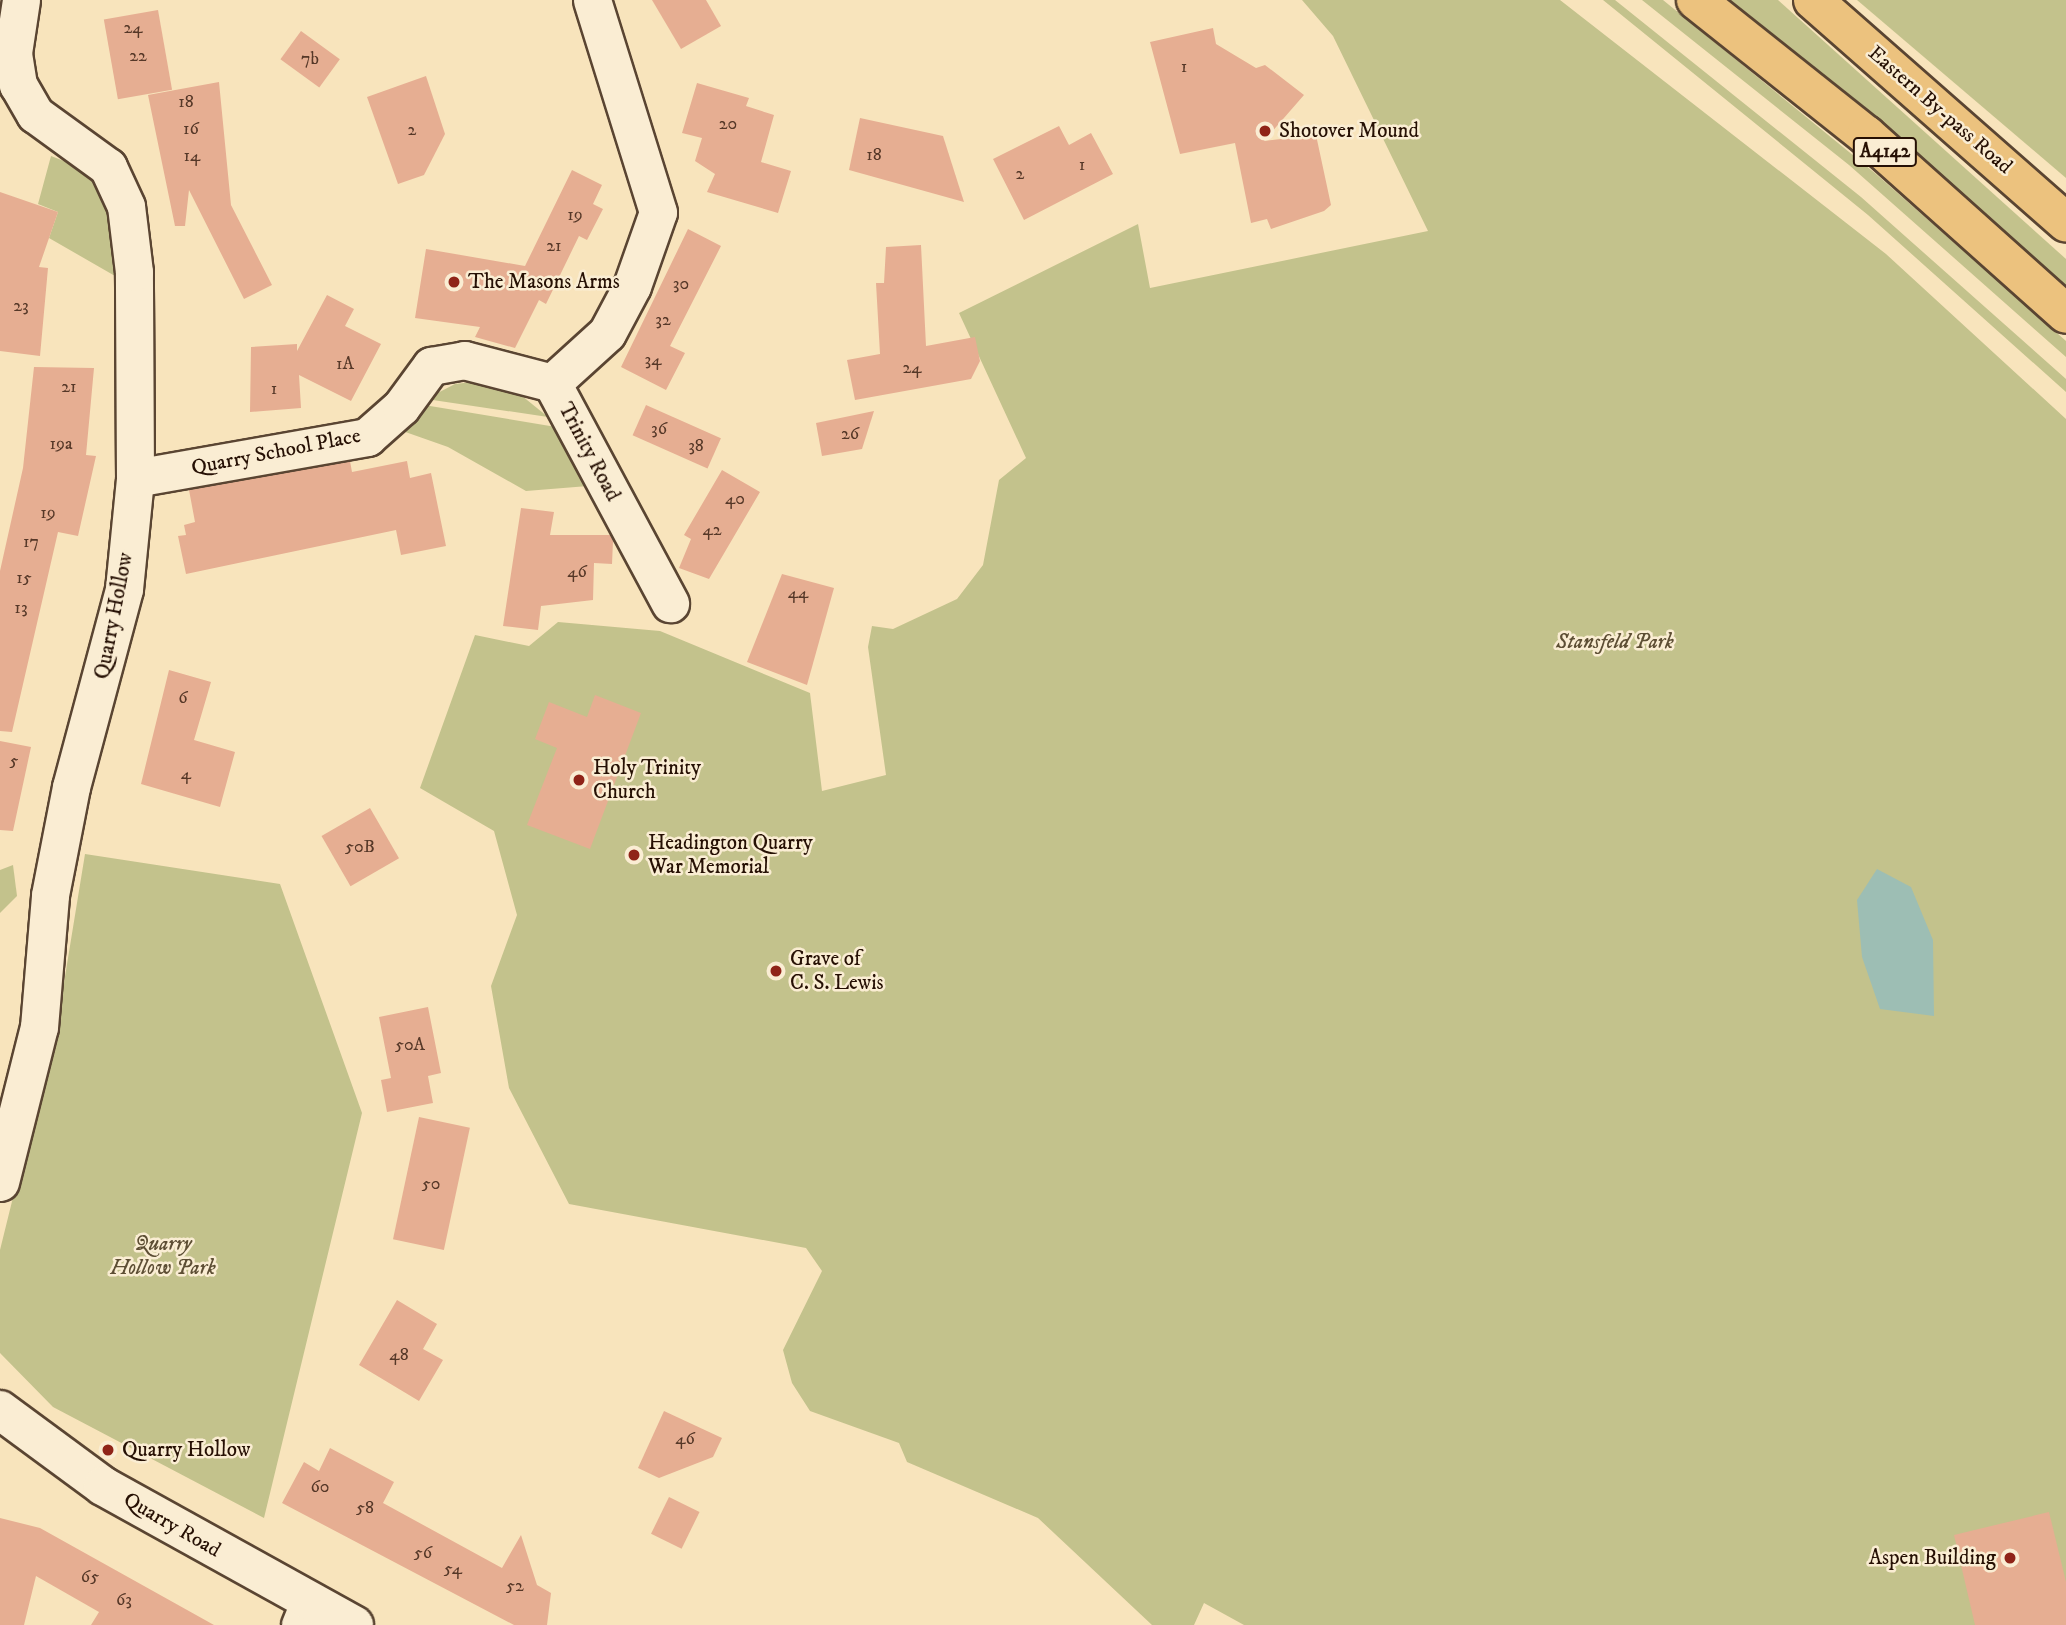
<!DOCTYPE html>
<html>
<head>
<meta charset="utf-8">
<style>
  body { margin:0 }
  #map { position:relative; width:2066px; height:1625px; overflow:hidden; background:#f8e4bc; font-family:"IM FELL DW Pica",serif }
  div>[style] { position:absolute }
  .green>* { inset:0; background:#c3c28c }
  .water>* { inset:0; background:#9dbeb4 }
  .building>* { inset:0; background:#e6ae92; transform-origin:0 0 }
  .roads { filter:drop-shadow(2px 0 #5a4532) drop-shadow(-2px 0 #5a4532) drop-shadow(0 2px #5a4532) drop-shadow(0 -2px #5a4532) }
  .street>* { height:37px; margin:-18.5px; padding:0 18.5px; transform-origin:18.5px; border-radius:18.5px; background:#faedd3 }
  .secondary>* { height:38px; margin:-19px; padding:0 19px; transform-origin:19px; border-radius:19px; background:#faedd3 }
  .highway>* { height:38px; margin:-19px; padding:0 19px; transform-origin:19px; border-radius:19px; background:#ecc27e }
  .dots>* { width:19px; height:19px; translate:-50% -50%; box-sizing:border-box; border:4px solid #faedd3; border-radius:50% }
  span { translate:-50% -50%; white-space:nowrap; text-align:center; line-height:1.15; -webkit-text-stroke:5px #faedd3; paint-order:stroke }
  .number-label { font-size:18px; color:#563828 }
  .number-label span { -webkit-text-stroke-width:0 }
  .shield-label span { padding:2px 5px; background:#faedd3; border:2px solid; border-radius:5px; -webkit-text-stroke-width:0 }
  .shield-label { font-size:19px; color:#261004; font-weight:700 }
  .street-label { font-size:21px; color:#261004 }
  .poi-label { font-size:21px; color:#261004 }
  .left { translate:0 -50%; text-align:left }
  .right { translate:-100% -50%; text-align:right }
  .park-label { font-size:21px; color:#5d4e34; font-style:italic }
</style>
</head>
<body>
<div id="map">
  <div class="green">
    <div style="clip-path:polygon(1302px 0,1560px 0,1886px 254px,2066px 419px,2066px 1625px,1244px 1625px,1204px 1603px,1194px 1625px,1152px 1625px,1038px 1518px,907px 1462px,899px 1443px,810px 1411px,792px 1383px,783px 1350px,822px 1271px,806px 1248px,569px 1204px,509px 1088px,491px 986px,517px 915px,494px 831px,420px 788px,475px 635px,529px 646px,558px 622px,660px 631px,810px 693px,822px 791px,886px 775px,868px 647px,872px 626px,893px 629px,957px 599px,983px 565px,999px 480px,1026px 458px,959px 313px,1138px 224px,1150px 288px,1428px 231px,1333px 36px)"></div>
    <div style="clip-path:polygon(1603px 0,1615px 0,1861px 197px,2066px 379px,2066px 392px,1868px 215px)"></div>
    <div style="clip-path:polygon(1642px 0,1663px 0,1876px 174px,2066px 341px,2066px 357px,1849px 165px)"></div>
    <div style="clip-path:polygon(1722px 0,1778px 0,2066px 259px,2066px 288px)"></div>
    <div style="clip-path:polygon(1857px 0,2066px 0,2066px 178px)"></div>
    <div style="clip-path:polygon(51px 156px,82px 168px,105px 190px,122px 280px,49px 238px,58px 212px,38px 204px)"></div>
    <div style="clip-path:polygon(481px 381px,516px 391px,548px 417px,426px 399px,455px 384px)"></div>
    <div style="clip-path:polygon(418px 404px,556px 427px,588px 486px,526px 491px,448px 447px,394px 428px)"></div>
    <div style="clip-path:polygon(85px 854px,280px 884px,362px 1113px,264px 1518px,53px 1407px,0 1353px,0 1250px,60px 1007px)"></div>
    <div style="clip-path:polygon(13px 865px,17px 896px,0 913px,0 870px)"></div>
  </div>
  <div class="water">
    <div style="clip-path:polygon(1877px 869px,1911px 887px,1933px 940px,1934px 1016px,1880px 1009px,1862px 957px,1857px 900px)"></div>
  </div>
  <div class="building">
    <div style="clip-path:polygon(652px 0,706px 0,721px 26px,681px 49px)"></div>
    <div style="left:158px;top:10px;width:81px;height:55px;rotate:80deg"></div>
    <div style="clip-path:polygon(1213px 28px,1216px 44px,1256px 68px,1265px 65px,1304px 95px,1264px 141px,1316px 135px,1331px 205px,1324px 211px,1271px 229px,1267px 219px,1251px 223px,1235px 143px,1180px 154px,1150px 42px)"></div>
    <div style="left:301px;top:31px;width:48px;height:35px;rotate:36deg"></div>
    <div style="clip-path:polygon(426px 76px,445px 134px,424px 175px,398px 184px,367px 97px)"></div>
    <div style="clip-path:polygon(219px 82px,231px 205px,272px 285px,244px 299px,189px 190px,185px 226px,175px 226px,148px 95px)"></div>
    <div style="clip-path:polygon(697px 83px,749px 98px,746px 106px,774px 115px,761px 162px,791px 171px,778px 213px,707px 192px,715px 174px,695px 161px,702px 138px,682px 133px)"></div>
    <div style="clip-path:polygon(860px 118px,943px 136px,964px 202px,849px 170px)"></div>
    <div style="clip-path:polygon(1059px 126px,1069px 145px,1091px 133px,1113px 174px,1024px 220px,993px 159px)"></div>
    <div style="clip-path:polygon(572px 170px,602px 185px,593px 204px,603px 209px,587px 240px,579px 236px,546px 304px,539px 300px,515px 348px,475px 337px,480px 327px,415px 318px,426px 249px,525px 266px)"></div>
    <div style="clip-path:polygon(0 192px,58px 212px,39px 267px,48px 268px,40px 356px,0 351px)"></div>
    <div style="clip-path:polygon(688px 229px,721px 246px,670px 346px,685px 353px,666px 390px,621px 367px)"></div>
    <div style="clip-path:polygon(921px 245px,926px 346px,975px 337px,980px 361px,971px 379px,855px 400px,847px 360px,880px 354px,876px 283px,884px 283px,886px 247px)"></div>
    <div style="clip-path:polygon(327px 295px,354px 309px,345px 326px,381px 344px,351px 401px,299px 375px,301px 408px,250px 412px,251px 347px,297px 344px,297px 351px)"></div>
    <div style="clip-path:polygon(34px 367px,94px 368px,86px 455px,96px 456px,78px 536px,58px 532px,12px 732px,0 731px,0 571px,23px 468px)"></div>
    <div style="left:646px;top:405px;width:82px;height:33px;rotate:24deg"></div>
    <div style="clip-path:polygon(874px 411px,862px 449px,822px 456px,816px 423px)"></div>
    <div style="clip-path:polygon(350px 461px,352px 472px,407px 461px,410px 478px,431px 473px,446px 546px,401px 555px,396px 530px,186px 574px,178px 536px,186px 535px,184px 525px,195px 522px,189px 490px)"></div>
    <div style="clip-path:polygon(722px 470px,760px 492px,709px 579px,679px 568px,691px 539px,684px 535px)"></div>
    <div style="clip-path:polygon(521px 508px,554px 512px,550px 535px,610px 535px,613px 541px,612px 564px,594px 563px,593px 600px,541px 606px,538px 630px,503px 626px)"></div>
    <div style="clip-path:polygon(782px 574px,834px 588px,807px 685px,747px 662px)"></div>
    <div style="clip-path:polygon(169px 670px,211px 682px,194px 740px,235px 752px,220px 807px,141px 784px)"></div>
    <div style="clip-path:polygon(595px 695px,641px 713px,590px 849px,527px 825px,557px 748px,535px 739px,549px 702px,587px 717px)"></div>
    <div style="clip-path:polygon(0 741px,31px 747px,13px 831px,0 830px)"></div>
    <div style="left:370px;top:808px;width:58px;height:56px;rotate:60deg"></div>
    <div style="clip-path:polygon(428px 1007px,441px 1073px,428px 1076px,433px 1103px,387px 1112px,381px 1080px,391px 1078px,379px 1017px)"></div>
    <div style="left:419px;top:1117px;width:52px;height:125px;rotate:12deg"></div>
    <div style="clip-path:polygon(397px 1300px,437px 1324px,423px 1349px,443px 1360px,419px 1401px,359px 1365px)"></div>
    <div style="clip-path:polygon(664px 1411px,722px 1438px,713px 1457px,659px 1478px,638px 1468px)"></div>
    <div style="clip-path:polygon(330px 1448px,394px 1482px,383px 1503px,502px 1568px,521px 1535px,537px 1585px,551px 1593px,547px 1625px,514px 1625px,282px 1503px,304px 1462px,319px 1471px)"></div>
    <div style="left:669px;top:1497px;width:34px;height:41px;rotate:26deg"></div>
    <div style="clip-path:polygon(2049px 1512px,2066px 1582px,2066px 1625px,1975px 1625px,1954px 1535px)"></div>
    <div style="clip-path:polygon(0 1518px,40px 1528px,214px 1625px,91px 1625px,99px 1612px,36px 1576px,24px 1625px,0 1625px)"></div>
  </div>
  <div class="roads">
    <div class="street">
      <div style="left:552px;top:383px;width:74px;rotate:-42.3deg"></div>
      <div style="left:607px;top:333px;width:53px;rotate:-62deg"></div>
      <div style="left:632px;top:286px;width:78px;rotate:-70.6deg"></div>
      <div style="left:658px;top:212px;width:222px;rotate:-107.3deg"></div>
      <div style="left:552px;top:383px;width:250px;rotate:61.8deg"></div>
      <div style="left:135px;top:478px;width:236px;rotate:-10deg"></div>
      <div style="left:367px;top:437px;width:45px;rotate:-41.4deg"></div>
      <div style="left:401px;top:407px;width:51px;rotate:-53.8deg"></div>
      <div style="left:431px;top:366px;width:34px;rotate:-10deg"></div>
      <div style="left:464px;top:360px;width:91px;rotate:14.6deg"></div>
      <div style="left:0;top:1182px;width:160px;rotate:-75.9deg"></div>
      <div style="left:39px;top:1027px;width:132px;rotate:-85.2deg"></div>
      <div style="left:50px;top:895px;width:110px;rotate:-79deg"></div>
      <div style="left:71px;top:787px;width:205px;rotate:-75deg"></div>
      <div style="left:124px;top:589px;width:112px;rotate:-84.3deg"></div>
      <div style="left:135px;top:478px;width:206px;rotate:-90.3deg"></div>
      <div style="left:134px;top:272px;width:66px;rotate:-96.9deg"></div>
      <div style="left:126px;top:206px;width:43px;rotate:-114.8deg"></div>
      <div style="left:108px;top:167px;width:90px;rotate:-144deg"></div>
      <div style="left:35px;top:114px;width:34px;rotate:-120deg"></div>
      <div style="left:18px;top:85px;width:32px;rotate:-99deg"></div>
      <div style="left:13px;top:53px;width:54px;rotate:-81.4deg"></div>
      <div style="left:300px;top:1625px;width:24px;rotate:-68deg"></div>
    </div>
    <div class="secondary">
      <div style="left:0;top:1410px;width:128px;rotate:36.4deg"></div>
      <div style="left:103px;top:1486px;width:287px;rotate:29deg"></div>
    </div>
    <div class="highway">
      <div style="left:1696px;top:0;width:217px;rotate:38.5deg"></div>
      <div style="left:1866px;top:135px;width:268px;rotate:41.8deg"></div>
      <div style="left:1813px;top:0;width:337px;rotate:41.3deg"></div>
    </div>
  </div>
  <div class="dots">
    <div style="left:1265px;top:131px;background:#8f2418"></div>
    <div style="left:454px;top:282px;background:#8f2418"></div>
    <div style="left:579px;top:780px;background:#8f2418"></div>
    <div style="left:634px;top:855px;background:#8f2418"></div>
    <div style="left:776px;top:971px;background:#8f2418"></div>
    <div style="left:108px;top:1450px;background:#8f2418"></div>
    <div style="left:2010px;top:1558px;background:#8f2418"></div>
  </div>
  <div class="number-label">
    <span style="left:133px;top:28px">24</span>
    <span style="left:138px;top:56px">22</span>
    <span style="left:310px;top:59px">7b</span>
    <span style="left:1184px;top:67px">1</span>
    <span style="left:186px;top:102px">18</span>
    <span style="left:728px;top:124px">20</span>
    <span style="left:191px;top:129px">16</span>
    <span style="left:412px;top:130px">2</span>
    <span style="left:874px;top:155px">18</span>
    <span style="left:192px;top:156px">14</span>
    <span style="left:1082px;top:165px">1</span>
    <span style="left:1020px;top:174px">2</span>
    <span style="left:575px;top:215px">19</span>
    <span style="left:554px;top:246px">21</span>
    <span style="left:681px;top:284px">30</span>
    <span style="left:21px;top:306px">23</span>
    <span style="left:663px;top:320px">32</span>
    <span style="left:653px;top:360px">34</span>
    <span style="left:345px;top:364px">1A</span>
    <span style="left:912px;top:368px">24</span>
    <span style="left:69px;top:387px">21</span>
    <span style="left:274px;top:389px">1</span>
    <span style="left:659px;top:429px">36</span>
    <span style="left:850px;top:434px">26</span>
    <span style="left:61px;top:444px">19a</span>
    <span style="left:696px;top:446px">38</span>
    <span style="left:735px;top:499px">40</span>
    <span style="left:48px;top:513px">19</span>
    <span style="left:712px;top:530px">42</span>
    <span style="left:31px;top:542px">17</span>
    <span style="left:577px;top:572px">46</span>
    <span style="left:24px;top:578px">15</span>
    <span style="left:798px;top:593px">44</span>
    <span style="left:21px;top:608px">13</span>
    <span style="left:183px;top:698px">6</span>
    <span style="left:14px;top:761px">5</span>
    <span style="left:186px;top:774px">4</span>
    <span style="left:360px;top:847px">50B</span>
    <span style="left:410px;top:1045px">50A</span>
    <span style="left:431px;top:1184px">50</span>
    <span style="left:399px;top:1355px">48</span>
    <span style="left:685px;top:1439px">46</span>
    <span style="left:320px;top:1487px">60</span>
    <span style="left:365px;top:1508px">58</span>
    <span style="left:423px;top:1553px">56</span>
    <span style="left:453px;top:1569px">54</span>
    <span style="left:90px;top:1577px">65</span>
    <span style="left:515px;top:1586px">52</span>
    <span style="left:124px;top:1600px">63</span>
  </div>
  <div class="shield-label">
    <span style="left:1885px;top:152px">A4142</span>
  </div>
  <div class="street-label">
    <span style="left:1940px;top:110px;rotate:41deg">Eastern By-pass Road</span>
    <span style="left:276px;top:452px;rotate:-11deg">Quarry School Place</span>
    <span style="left:589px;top:452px;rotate:62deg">Trinity Road</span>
    <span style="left:114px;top:616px;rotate:-79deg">Quarry Hollow</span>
    <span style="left:172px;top:1525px;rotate:30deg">Quarry Road</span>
  </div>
  <div class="poi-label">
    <span class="left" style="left:1279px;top:131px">Shotover Mound</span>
    <span class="left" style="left:468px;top:282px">The Masons Arms</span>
    <span class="left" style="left:593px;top:780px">Holy Trinity<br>Church</span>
    <span class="left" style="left:648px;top:855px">Headington Quarry<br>War Memorial</span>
    <span class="left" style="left:790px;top:971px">Grave of<br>C. S. Lewis</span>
    <span class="left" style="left:122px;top:1450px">Quarry Hollow</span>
    <span class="right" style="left:1996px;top:1558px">Aspen Building</span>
  </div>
  <div class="park-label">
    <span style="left:1615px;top:642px">Stansfeld Park</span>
    <span style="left:163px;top:1256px">Quarry<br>Hollow Park</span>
  </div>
</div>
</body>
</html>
